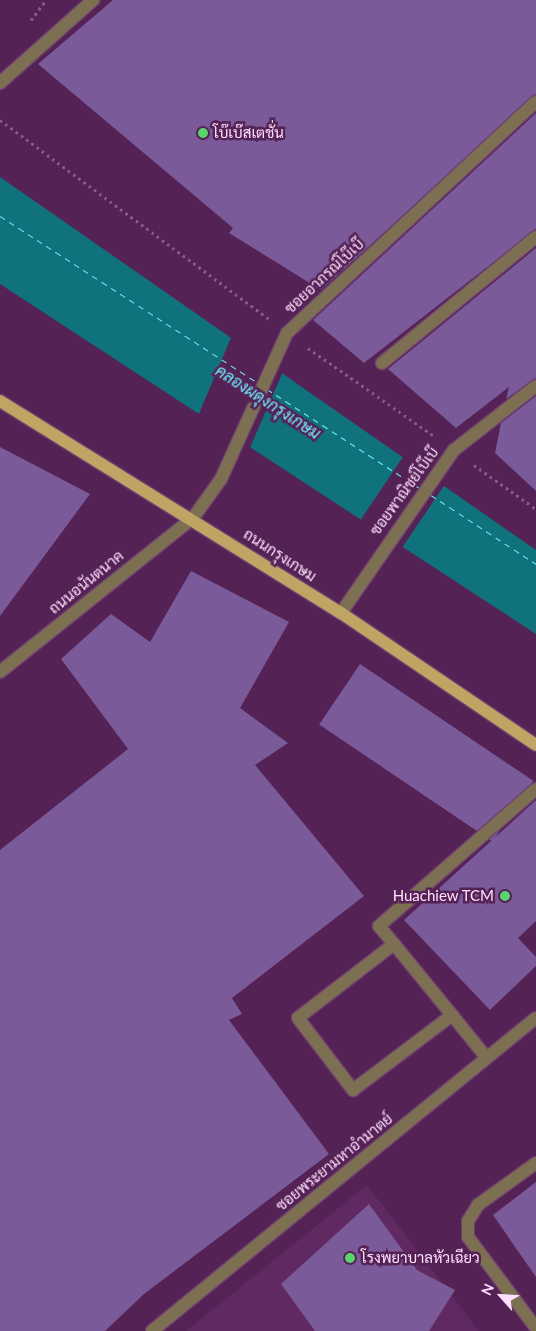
<!DOCTYPE html>
<html>
<head>
<meta charset="utf-8">
<style>
  body { margin:0 }
  #map { position:relative; width:536px; height:1331px; overflow:hidden; background:#542255; font-family:Lato,Sarabun,sans-serif }
  div>[style] { position:absolute }
  .built>* { inset:0; background:#602962 }
  .water>* { inset:0; background:#0f727c }
  .pier>* { inset:0; background:#542255; transform-origin:0 0 }
  .ferry>* { height:1px; margin-top:-0.5px; transform-origin:0; background:repeating-linear-gradient(90deg,#6ce9fa 0 6px,transparent 0 11px) }
  .building>* { inset:0; background:#7b5a9a; transform-origin:0 0 }
  .path>* { height:3px; margin-top:-1.5px; transform-origin:0; background:repeating-linear-gradient(90deg,#895d89 0 2.5px,transparent 0 6.5px) }
  .roads { filter:drop-shadow(1px 0 #6f4070) drop-shadow(-1px 0 #6f4070) drop-shadow(0 1px #6f4070) drop-shadow(0 -1px #6f4070) }
  .minor>* { height:12px; margin:-6px; padding:0 6px; transform-origin:6px; border-radius:6px; background:#7d7052 }
  .major>* { height:12px; margin:-6px; padding:0 6px; transform-origin:6px; border-radius:6px; background:#bfa464 }
  .dots>* { width:14px; height:14px; translate:-50% -50%; box-sizing:border-box; border:2px solid #542255; border-radius:50% }
  span { translate:-50% -50%; white-space:nowrap; text-align:center; line-height:1.15; -webkit-text-stroke:5px #542255; paint-order:stroke }
  .poi-label { font-size:15px; color:#ffe0fe }
  .left { translate:0 -50%; text-align:left }
  .right { translate:-100% -50%; text-align:right }
  .street-label { font-size:15px; color:#ffe0fe }
  .water-label { font-size:16px; color:#6ce9fa; font-style:italic }
  .north { position:absolute; left:476px; top:1271px; width:50px; height:50px; -webkit-text-stroke:4px #542255; paint-order:stroke; rotate:296deg; font-size:14px; font-weight:700; line-height:20px; text-align:center; color:#ffe0fe }
  .north::after { content:''; display:block; margin:auto; width:18px; height:22px; background:#ffe0fe; clip-path:polygon(50% 0,100% 100%,50% 72%,0 100%) }
</style>
</head>
<body>
<div id="map">
  <div class="built">
    <div style="clip-path:polygon(367px 1185px,479px 1331px,186px 1331px)"></div>
  </div>
  <div class="water">
    <div style="clip-path:polygon(0 177px,536px 550px,536px 634px,0 284px)"></div>
  </div>
  <div class="pier">
    <div style="clip-path:polygon(233px 333px,284px 369px,249px 450px,198px 416px)"></div>
    <div style="left:403px;top:457px;width:50px;height:78px;rotate:34deg"></div>
  </div>
  <div class="ferry">
    <div style="left:0;top:216px;width:307px;rotate:32.9deg"></div>
    <div style="left:267px;top:389px;width:184px;rotate:33deg"></div>
    <div style="left:431px;top:495px;width:126px;rotate:33.3deg"></div>
  </div>
  <div class="building">
    <div style="clip-path:polygon(113px 0,536px 0,536px 94px,321px 290px,229px 233px,233px 228px,38px 64px)"></div>
    <div style="clip-path:polygon(536px 113px,536px 229px,364px 363px,313px 320px)"></div>
    <div style="clip-path:polygon(536px 248px,536px 378px,506px 399px,509px 387px,456px 428px,388px 369px)"></div>
    <div style="clip-path:polygon(536px 396px,536px 491px,495px 453px,501px 423px)"></div>
    <div style="clip-path:polygon(0 447px,90px 494px,0 616px)"></div>
    <div style="clip-path:polygon(191px 571px,289px 622px,240px 708px,288px 743px,255px 765px,364px 896px,232px 998px,242px 1014px,229px 1020px,329px 1154px,144px 1294px,105px 1331px,0 1331px,0 850px,128px 749px,61px 659px,111px 614px,150px 642px)"></div>
    <div style="left:360px;top:664px;width:209px;height:73px;rotate:34deg"></div>
    <div style="clip-path:polygon(536px 800px,536px 921px,518px 938px,536px 957px,536px 966px,490px 1010px,404px 920px)"></div>
    <div style="clip-path:polygon(536px 1182px,536px 1277px,493px 1215px)"></div>
    <div style="clip-path:polygon(369px 1204px,417px 1270px,455px 1290px,429px 1331px,315px 1331px,281px 1284px)"></div>
  </div>
  <div class="path">
    <div style="left:31px;top:20px;width:25px;rotate:-53deg"></div>
    <div style="left:0;top:120px;width:335px;rotate:36.5deg"></div>
    <div style="left:308px;top:348px;width:154px;rotate:34.9deg"></div>
    <div style="left:474px;top:465px;width:76px;rotate:35.4deg"></div>
  </div>
  <div class="roads">
    <div class="minor">
      <div style="left:0;top:83px;width:125px;rotate:-41.7deg"></div>
      <div style="left:382px;top:363px;width:199px;rotate:-39.3deg"></div>
      <div style="left:341px;top:613px;width:198px;rotate:-55.3deg"></div>
      <div style="left:454px;top:450px;width:104px;rotate:-38deg"></div>
      <div style="left:0;top:672px;width:247px;rotate:-38.6deg"></div>
      <div style="left:193px;top:518px;width:48px;rotate:-54.3deg"></div>
      <div style="left:221px;top:479px;width:160px;rotate:-65.7deg"></div>
      <div style="left:287px;top:333px;width:340px;rotate:-42.9deg"></div>
      <div style="left:394px;top:944px;width:121px;rotate:142.4deg"></div>
      <div style="left:298px;top:1018px;width:91px;rotate:52.6deg"></div>
      <div style="left:353px;top:1090px;width:124px;rotate:-37.1deg"></div>
      <div style="left:452px;top:1015px;width:92px;rotate:-129.2deg"></div>
      <div style="left:394px;top:944px;width:23px;rotate:-130deg"></div>
      <div style="left:379px;top:926px;width:208px;rotate:-41.1deg"></div>
      <div style="left:452px;top:1015px;width:55px;rotate:50.9deg"></div>
      <div style="left:536px;top:1163px;width:72px;rotate:144.1deg"></div>
      <div style="left:478px;top:1205px;width:19px;rotate:122deg"></div>
      <div style="left:468px;top:1221px;width:16px;rotate:90deg"></div>
      <div style="left:468px;top:1237px;width:114px;rotate:53.2deg"></div>
      <div style="left:152px;top:1331px;width:495px;rotate:-39.2deg"></div>
    </div>
    <div class="major">
      <div style="left:0;top:401px;width:402px;rotate:31.9deg"></div>
      <div style="left:341px;top:613px;width:235px;rotate:34.1deg"></div>
    </div>
  </div>
  <div class="dots">
    <div style="left:203px;top:133px;background:#5ad56e"></div>
    <div style="left:505px;top:896px;background:#5ad56e"></div>
    <div style="left:350px;top:1258px;background:#5ad56e"></div>
  </div>
  <div class="poi-label">
    <span class="left" style="left:213px;top:133px">โบ๊เบ๊สเตชั่น</span>
    <span class="right" style="left:494px;top:896px">Huachiew TCM</span>
    <span class="left" style="left:361px;top:1258px">โรงพยาบาลหัวเฉียว</span>
  </div>
  <div class="street-label">
    <span style="left:324px;top:276px;rotate:-43deg">ซอยอาภรณ์โบ๊เบ๊</span>
    <span style="left:404px;top:491px;rotate:-54deg">ซอยพาณิชย์โบ๊เบ๊</span>
    <span style="left:280px;top:555px;rotate:33deg">ถนนกรุงเกษม</span>
    <span style="left:86px;top:582px;rotate:-39deg">ถนนอนันตนาค</span>
    <span style="left:334px;top:1162px;rotate:-39deg">ซอยพระยามหาอำมาตย์</span>
  </div>
  <div class="water-label">
    <span style="left:268px;top:402px;rotate:33deg">คลองผดุงกรุงเกษม</span>
  </div>
  <div class="north">N</div>
</div>
</body>
</html>
